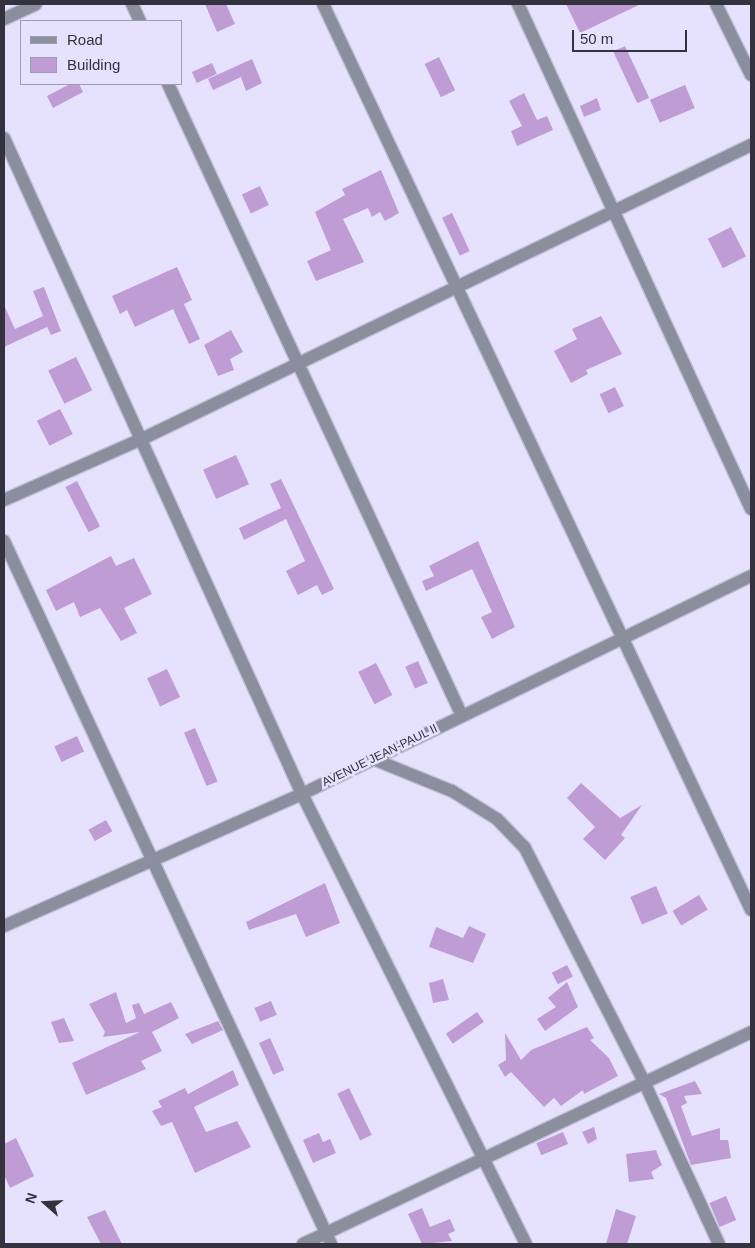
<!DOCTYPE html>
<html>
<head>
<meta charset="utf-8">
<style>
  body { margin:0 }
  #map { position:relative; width:755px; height:1248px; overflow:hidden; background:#e6e2fe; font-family:Helvetica,sans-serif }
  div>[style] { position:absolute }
  .building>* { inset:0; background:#c09cd4; transform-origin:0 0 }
  .roads { filter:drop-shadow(1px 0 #c2bfd8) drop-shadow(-1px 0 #c2bfd8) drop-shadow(0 1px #c2bfd8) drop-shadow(0 -1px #c2bfd8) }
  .minor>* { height:12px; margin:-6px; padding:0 6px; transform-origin:6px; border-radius:6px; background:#8b8f9d }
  span { translate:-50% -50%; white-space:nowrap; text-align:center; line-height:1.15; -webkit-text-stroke:5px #e6e2fe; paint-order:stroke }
  .street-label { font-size:12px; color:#34323f }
  .frame { position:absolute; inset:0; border:5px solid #34323f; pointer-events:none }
  .legend { position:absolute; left:20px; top:20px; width:162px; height:65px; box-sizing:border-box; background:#e6e2fe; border:1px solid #9f9cb2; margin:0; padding:6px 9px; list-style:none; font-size:15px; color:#34323f }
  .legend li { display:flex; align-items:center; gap:10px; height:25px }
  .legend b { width:25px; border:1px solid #9f9cb2 }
  .north { position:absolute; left:20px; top:1178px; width:50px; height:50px; -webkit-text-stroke:4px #e6e2fe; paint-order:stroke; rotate:289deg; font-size:14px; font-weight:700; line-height:20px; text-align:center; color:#34323f }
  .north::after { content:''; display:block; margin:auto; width:18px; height:22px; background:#34323f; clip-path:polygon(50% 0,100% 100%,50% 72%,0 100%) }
  .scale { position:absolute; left:572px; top:30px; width:115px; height:22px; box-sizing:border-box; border:2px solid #34323f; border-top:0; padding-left:6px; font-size:15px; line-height:18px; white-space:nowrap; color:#34323f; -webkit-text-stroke:4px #e6e2fe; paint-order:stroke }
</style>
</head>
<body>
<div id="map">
  <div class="building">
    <div style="clip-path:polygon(205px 4px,226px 4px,235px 24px,217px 32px)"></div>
    <div style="clip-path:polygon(566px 4px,641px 4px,580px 33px)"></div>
    <div style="left:625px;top:46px;width:57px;height:13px;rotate:65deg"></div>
    <div style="left:439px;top:57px;width:37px;height:16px;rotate:64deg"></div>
    <div style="clip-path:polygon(252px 59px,262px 83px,246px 91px,241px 77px,213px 90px,208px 79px)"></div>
    <div style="left:212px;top:63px;width:12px;height:22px;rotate:66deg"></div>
    <div style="clip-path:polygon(70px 84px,79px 84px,83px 92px,53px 108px,47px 96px)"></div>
    <div style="left:685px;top:85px;width:25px;height:38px;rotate:67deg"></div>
    <div style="clip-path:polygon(524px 93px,537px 120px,547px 116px,553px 130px,517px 146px,511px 131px,522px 126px,509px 101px)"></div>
    <div style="clip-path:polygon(597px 98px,601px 110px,584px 117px,580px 106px)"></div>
    <div style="clip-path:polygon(381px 170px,399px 213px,385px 221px,380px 212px,372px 217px,368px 208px,343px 219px,364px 262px,316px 281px,307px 261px,331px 250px,315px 212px,345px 195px,342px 189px)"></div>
    <div style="left:260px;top:186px;width:21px;height:20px;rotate:65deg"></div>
    <div style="left:452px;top:213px;width:42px;height:11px;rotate:65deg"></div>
    <div style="left:731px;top:227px;width:33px;height:26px;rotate:63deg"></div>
    <div style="clip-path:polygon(177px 267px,192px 300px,184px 304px,200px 339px,189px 344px,173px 309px,135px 327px,127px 310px,120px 314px,112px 296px)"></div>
    <div style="clip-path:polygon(44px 287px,61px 331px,51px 335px,47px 327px,4px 347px,4px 305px,15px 329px,43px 316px,33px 291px)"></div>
    <div style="clip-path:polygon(601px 316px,622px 354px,586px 370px,588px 374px,571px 383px,554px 351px,577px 339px,572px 329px)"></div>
    <div style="clip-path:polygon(231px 330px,243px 352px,230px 359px,234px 370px,218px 376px,204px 345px)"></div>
    <div style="left:76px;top:357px;width:37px;height:31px;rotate:64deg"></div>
    <div style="left:615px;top:387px;width:21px;height:17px;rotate:65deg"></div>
    <div style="left:60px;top:409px;width:28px;height:26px;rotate:63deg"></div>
    <div style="left:236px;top:455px;width:32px;height:36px;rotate:66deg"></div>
    <div style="clip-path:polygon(281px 479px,334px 589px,322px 595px,317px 585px,298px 595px,286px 571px,305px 561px,286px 519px,244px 540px,239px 528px,281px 508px,270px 484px)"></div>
    <div style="left:77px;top:481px;width:51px;height:13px;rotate:63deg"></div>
    <div style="clip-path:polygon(478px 541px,515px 627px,492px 639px,481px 617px,492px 612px,472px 569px,426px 591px,422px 581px,434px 576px,429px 566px)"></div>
    <div style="clip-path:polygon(111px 556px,116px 566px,134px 558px,152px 594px,124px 608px,137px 633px,121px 641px,100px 608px,80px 617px,74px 602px,56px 611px,46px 590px)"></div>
    <div style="left:418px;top:661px;width:24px;height:14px;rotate:66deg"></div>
    <div style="left:376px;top:663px;width:36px;height:20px;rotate:63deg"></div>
    <div style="left:167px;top:669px;width:31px;height:22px;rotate:65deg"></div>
    <div style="left:195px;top:728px;width:58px;height:12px;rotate:67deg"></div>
    <div style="left:77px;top:736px;width:17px;height:25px;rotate:65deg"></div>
    <div style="clip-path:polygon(581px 783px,620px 818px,642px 805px,621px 835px,625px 838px,605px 860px,583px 839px,595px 827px,567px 798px)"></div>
    <div style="left:106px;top:820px;width:13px;height:20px;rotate:61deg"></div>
    <div style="clip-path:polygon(325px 883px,340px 923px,306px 937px,296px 914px,249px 930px,246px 922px)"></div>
    <div style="left:656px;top:886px;width:30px;height:28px;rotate:67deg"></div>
    <div style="left:699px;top:895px;width:17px;height:31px;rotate:59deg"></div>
    <div style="clip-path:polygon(469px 926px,486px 934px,473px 963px,429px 947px,436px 927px,463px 938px)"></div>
    <div style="left:567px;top:965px;width:13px;height:17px;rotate:63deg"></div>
    <div style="clip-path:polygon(443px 979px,449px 1000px,433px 1003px,429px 983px)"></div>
    <div style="clip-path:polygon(567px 982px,578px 1007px,545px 1031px,537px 1019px,556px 1007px,548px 998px)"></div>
    <div style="clip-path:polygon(116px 992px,126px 1023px,136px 1018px,132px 1005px,139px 1003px,144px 1014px,171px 1002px,179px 1018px,152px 1032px,162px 1051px,141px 1061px,146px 1069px,86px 1095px,72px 1063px,140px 1032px,103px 1037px,105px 1032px,89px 1004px)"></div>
    <div style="left:271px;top:1001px;width:15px;height:18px;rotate:67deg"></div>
    <div style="left:477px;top:1012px;width:12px;height:38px;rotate:55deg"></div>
    <div style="clip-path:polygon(64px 1018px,74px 1041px,59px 1043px,51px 1022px)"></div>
    <div style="clip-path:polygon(218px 1021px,223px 1030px,192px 1044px,185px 1034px)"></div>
    <div style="clip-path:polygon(587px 1027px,594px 1038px,590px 1040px,609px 1058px,618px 1076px,584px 1094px,583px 1090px,561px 1106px,554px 1098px,544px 1107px,511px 1072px,505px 1077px,498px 1065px,506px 1060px,505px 1033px,521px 1060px,531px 1050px)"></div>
    <div style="left:270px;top:1038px;width:35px;height:12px;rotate:66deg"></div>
    <div style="clip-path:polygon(233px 1070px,239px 1085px,194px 1107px,206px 1132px,237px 1121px,251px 1147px,195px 1173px,172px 1122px,161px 1126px,152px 1111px,162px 1107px,158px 1101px,185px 1088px,188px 1094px)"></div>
    <div style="clip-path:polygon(695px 1081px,702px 1094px,684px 1096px,687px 1103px,681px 1106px,692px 1136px,720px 1128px,720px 1140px,728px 1140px,731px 1158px,691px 1165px,666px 1098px,659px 1094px)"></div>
    <div style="left:349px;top:1088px;width:52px;height:13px;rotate:64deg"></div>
    <div style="clip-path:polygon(594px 1127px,597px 1139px,588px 1144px,582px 1132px)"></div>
    <div style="left:563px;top:1132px;width:13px;height:29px;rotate:67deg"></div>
    <div style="clip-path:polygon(319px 1133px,323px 1142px,330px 1139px,336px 1153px,313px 1163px,303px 1140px)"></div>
    <div style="clip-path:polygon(16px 1138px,34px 1176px,10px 1188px,4px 1175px,4px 1144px)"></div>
    <div style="clip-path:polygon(656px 1150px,662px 1165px,651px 1172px,654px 1179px,629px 1182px,626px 1154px)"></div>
    <div style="left:726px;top:1196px;width:26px;height:18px;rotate:67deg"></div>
    <div style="clip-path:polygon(422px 1208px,430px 1227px,450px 1219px,455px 1231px,448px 1234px,452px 1241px,422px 1244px,408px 1214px)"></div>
    <div style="clip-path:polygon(616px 1209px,636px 1216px,627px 1244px,606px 1244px)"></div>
    <div style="clip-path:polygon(105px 1210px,122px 1244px,101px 1244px,87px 1217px)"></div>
  </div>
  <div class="roads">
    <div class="minor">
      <div style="left:132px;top:4px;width:19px;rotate:65deg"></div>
      <div style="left:323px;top:4px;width:1002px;rotate:64.71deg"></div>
      <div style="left:518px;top:4px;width:556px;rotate:65.23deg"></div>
      <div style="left:716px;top:4px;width:79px;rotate:63.8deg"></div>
      <div style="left:4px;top:19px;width:35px;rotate:-25deg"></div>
      <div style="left:168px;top:84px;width:697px;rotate:65.05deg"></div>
      <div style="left:4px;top:138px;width:721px;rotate:65.57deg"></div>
      <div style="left:302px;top:794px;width:503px;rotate:63.54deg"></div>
      <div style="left:4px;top:500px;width:153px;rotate:-23.9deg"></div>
      <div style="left:144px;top:438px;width:674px;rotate:-25.77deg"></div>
      <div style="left:4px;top:541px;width:775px;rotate:65.05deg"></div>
      <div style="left:373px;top:759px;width:85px;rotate:22.1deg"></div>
      <div style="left:452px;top:791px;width:53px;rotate:31.9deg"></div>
      <div style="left:497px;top:819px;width:40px;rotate:46deg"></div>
      <div style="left:525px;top:848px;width:265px;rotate:63deg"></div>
      <div style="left:645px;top:1084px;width:176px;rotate:65.2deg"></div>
      <div style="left:4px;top:926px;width:326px;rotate:-23.9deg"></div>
      <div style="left:302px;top:794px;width:499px;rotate:-25.9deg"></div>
      <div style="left:303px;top:1244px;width:496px;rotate:-25.3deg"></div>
    </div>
  </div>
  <div class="street-label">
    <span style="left:380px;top:756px;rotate:-26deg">AVENUE JEAN-PAUL II</span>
  </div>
  <div class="frame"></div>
  <ul class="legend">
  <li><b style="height:6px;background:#8b8f9d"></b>Road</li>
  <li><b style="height:14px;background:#c09cd4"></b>Building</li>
  </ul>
  <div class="north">N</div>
  <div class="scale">50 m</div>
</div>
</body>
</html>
